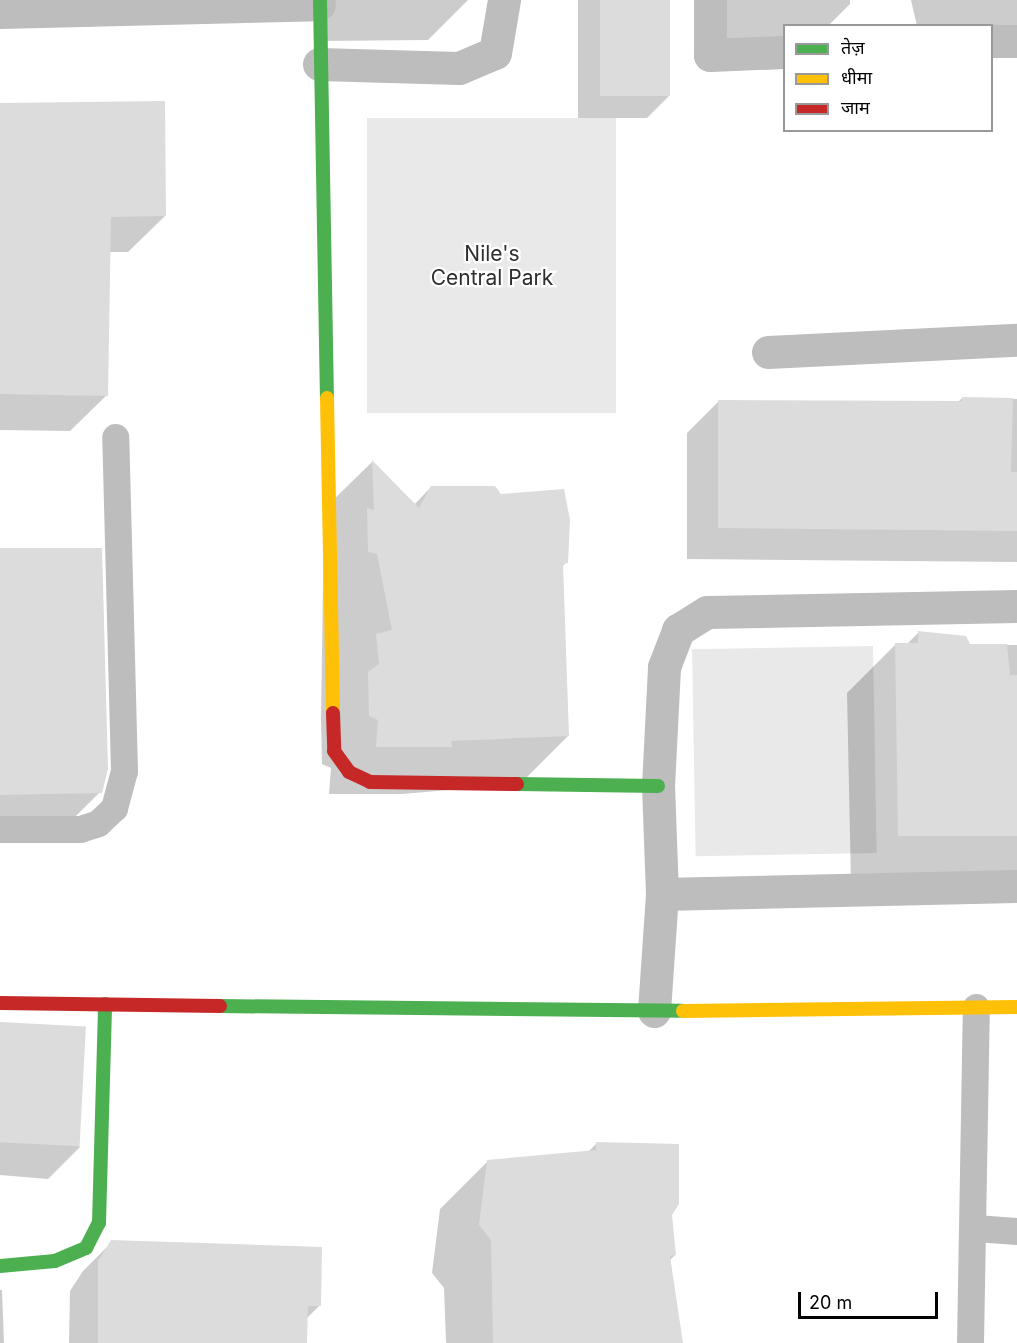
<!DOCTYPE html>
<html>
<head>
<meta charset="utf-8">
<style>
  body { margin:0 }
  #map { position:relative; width:1017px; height:1343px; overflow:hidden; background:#fff; font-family:Inter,"Noto Sans Devanagari",sans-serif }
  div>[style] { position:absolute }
  .green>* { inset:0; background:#e9e9e9; transform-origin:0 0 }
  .shadow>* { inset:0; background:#0003 }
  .building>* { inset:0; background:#dcdcdc; transform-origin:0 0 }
  .lane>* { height:27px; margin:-13.5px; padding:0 13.5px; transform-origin:13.5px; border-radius:13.5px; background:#bdbdbd }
  .street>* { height:33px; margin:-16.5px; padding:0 16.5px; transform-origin:16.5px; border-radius:16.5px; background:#bdbdbd }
  .fast>* { height:14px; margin:-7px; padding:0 7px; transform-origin:7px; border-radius:7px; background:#4caf50 }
  .slow>* { height:14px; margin:-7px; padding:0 7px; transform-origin:7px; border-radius:7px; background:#ffc107 }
  .jam>* { height:14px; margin:-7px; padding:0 7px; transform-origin:7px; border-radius:7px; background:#c62828 }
  span { translate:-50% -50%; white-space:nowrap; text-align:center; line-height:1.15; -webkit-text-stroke:4.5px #fff; paint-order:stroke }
  .park-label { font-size:21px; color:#2e2e2e }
  .legend { position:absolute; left:783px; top:24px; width:210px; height:108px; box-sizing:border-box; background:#fff; border:2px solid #999; margin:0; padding:8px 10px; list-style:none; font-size:18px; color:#000 }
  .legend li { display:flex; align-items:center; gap:12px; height:30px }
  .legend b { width:30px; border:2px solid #999 }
  .scale { position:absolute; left:798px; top:1292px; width:140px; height:27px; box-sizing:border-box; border:3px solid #000; border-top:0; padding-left:8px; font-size:18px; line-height:21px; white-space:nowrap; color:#000; -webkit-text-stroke:4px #fff; paint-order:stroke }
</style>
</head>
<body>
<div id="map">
  <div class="green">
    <div style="left:616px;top:118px;width:295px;height:249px;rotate:90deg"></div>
    <div style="left:873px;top:646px;width:207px;height:181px;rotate:89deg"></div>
  </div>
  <div class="shadow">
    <div style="clip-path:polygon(319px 0,468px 0,428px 40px,319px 41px)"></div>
    <div style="clip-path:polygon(578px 0,669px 0,669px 96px,647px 118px,578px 118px)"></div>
    <div style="clip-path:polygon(696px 0,850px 0,850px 4px,828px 26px,784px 26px,784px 52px,696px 51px)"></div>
    <div style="clip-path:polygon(911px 0,1017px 0,1017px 38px,992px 26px,917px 26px)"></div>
    <div style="clip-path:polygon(0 104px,165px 216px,128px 252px,109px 252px,107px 395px,70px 431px,0 430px)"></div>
    <div style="clip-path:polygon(962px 398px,1017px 399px,1017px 562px,687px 559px,687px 433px,719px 401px,958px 402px)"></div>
    <div style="clip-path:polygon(372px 462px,414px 505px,431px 487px,566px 562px,562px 567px,568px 736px,520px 784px,402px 794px,329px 794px,331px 768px,322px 764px,321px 721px,324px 509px)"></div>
    <div style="clip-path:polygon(0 550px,100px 792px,65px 827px,0 828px)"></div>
    <div style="clip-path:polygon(918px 633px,969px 645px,1017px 645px,1017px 882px,851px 884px,847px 693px,895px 645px,906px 645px)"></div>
    <div style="clip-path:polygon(0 1022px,80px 1147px,48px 1179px,0 1175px)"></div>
    <div style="clip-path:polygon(596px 1144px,671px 1214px,675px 1255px,670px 1260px,682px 1343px,446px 1343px,444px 1288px,432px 1273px,440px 1209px,488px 1161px,587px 1153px)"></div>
    <div style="clip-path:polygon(112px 1242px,319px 1306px,306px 1319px,305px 1343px,69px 1343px,70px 1291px,83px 1271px)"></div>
    <div style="clip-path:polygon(0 1290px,2px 1290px,4px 1343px,0 1343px)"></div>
  </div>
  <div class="building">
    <div style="left:600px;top:0;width:70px;height:96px"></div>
    <div style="clip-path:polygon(165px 101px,166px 216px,111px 217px,108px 396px,0 394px,0 103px)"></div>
    <div style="clip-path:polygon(962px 397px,1013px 398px,1011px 472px,1017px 472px,1017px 531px,718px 528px,718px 400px,962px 401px)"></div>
    <div style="clip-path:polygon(372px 460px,419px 508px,431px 486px,495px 486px,501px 494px,564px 489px,570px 520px,568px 563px,563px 564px,569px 736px,451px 741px,452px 747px,376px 747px,378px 720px,369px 716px,368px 672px,379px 664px,376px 634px,392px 630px,377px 554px,368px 552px,367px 508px,374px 510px)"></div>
    <div style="clip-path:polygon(0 548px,102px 548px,108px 769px,102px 793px,0 795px)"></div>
    <div style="clip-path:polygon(918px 631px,966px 636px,970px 644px,1007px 644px,1010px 675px,1017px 675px,1017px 836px,898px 836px,895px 643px,918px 643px)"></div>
    <div style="left:0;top:1022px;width:86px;height:120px;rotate:3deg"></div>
    <div style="clip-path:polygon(596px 1142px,679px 1144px,679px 1204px,672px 1215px,676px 1255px,670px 1256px,683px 1343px,493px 1343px,491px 1240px,479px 1225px,487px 1160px,596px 1150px)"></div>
    <div style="clip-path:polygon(111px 1240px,322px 1247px,321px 1306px,308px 1306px,307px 1343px,98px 1343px,98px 1261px)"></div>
  </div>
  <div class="lane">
    <div style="left:0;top:829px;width:80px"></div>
    <div style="left:80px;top:829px;width:19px;rotate:-18deg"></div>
    <div style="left:98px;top:823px;width:22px;rotate:-43deg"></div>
    <div style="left:114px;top:808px;width:38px;rotate:-75deg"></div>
    <div style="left:124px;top:771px;width:334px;rotate:-91.5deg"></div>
    <div style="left:975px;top:1228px;width:42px;rotate:4.1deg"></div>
    <div style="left:970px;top:1343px;width:336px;rotate:-89deg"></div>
  </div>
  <div class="street">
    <div style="left:710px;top:0;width:55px;rotate:90deg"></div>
    <div style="left:710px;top:55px;width:74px;rotate:-2.3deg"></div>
    <div style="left:0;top:12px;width:319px;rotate:-1.4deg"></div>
    <div style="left:992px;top:41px;width:25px"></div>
    <div style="left:319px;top:64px;width:140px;rotate:1.6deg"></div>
    <div style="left:459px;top:68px;width:39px;rotate:-23deg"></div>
    <div style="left:495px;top:53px;width:54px;rotate:-80.4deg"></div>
    <div style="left:768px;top:352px;width:249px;rotate:-2.8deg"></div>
    <div style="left:662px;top:894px;width:355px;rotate:-1.3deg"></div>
    <div style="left:654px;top:1011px;width:117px;rotate:-86.1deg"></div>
    <div style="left:662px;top:894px;width:108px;rotate:-92.1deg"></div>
    <div style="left:658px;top:786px;width:119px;rotate:-87.1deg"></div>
    <div style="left:664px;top:667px;width:40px;rotate:-69deg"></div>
    <div style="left:678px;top:630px;width:34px;rotate:-32deg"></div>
    <div style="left:707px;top:612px;width:310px;rotate:-1.1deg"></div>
  </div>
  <div class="fast">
    <div style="left:320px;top:0;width:398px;rotate:89deg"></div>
    <div style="left:517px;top:784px;width:141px;rotate:0.8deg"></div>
    <div style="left:220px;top:1006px;width:463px;rotate:0.6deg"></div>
    <div style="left:0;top:1266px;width:55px;rotate:-5.2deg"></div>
    <div style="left:55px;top:1261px;width:34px;rotate:-23deg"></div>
    <div style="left:86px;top:1248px;width:28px;rotate:-63deg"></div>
    <div style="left:99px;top:1223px;width:219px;rotate:-88.4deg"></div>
  </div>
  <div class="slow">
    <div style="left:327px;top:398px;width:315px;rotate:88.9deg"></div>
    <div style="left:683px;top:1011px;width:334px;rotate:-0.7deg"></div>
  </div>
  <div class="jam">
    <div style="left:333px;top:713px;width:38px;rotate:88deg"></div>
    <div style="left:334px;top:751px;width:26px;rotate:54deg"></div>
    <div style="left:349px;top:772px;width:23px;rotate:25deg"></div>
    <div style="left:370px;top:782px;width:147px;rotate:0.8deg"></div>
    <div style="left:0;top:1003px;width:220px;rotate:0.8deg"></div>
  </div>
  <div class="park-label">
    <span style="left:492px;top:266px">Nile's<br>Central Park</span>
  </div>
  <ul class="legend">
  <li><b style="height:8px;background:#4caf50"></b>तेज़</li>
  <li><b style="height:8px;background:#ffc107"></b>धीमा</li>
  <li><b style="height:8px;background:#c62828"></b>जाम</li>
  </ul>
  <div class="scale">20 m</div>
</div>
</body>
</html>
